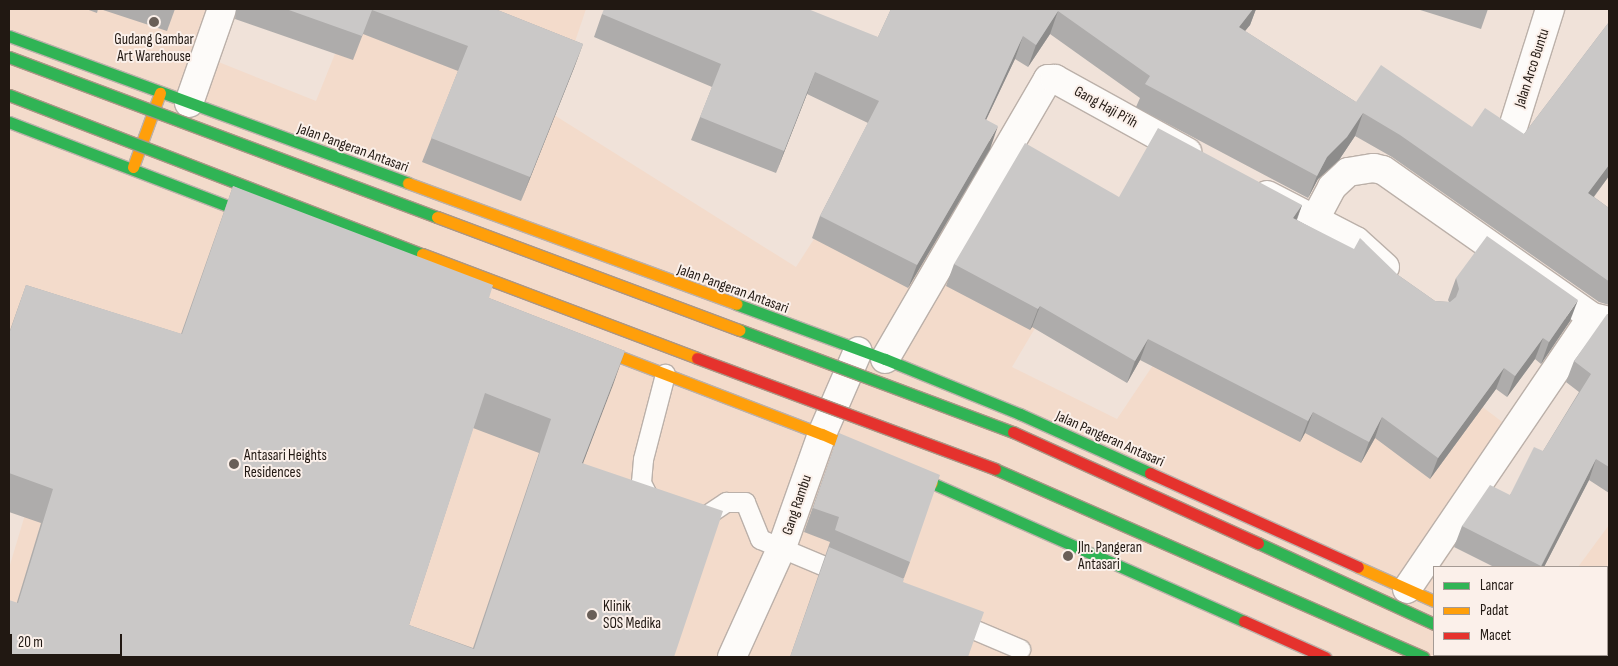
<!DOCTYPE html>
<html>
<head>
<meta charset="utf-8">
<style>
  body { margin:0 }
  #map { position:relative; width:1618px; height:666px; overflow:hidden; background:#f0e2d9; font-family:"Sofia Sans Condensed",sans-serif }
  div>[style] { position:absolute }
  .built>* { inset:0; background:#f3dbcb }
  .roads { filter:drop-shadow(1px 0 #bbb0a9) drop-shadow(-1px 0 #bbb0a9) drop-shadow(0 1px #bbb0a9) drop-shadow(0 -1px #bbb0a9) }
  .lane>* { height:19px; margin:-9.5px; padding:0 9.5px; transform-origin:9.5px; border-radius:9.5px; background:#fdfbf9 }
  .street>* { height:28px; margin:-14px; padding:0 14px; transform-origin:14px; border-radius:14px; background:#fdfbf9 }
  .fast>* { height:11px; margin:-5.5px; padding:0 5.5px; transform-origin:5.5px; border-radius:5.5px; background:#30b455 }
  .slow>* { height:11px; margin:-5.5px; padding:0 5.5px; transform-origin:5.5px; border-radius:5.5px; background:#ff9f0a }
  .jam>* { height:11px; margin:-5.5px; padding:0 5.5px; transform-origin:5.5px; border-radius:5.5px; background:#e5322d }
  .bridges { filter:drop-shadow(1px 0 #aa9686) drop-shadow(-1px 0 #aa9686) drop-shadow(0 1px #aa9686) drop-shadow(0 -1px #aa9686) }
  .fast-bridge>* { height:11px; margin:-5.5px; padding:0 5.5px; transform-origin:5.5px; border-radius:5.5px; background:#30b455 }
  .slow-bridge>* { height:11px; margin:-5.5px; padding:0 5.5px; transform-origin:5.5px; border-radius:5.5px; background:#ff9f0a }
  .jam-bridge>* { height:11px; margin:-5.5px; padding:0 5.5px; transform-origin:5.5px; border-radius:5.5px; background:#e5322d }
  .wall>* { inset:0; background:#aeacab }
  .shaded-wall>* { inset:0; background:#8d8c8b }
  .building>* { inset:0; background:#cac8c7 }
  .dots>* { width:14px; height:14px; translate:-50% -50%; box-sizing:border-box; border:2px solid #fbf0ea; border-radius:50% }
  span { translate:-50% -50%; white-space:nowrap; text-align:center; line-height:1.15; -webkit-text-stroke:4px #fbf0ea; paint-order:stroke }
  .poi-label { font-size:15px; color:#211812 }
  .left { translate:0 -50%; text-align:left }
  .street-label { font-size:15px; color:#211812 }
  .frame { position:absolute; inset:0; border:10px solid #211812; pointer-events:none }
  .legend { position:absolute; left:1433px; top:566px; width:175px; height:90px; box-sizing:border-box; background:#fbf0ea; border:1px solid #a49a94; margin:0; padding:6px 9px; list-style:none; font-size:15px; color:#211812 }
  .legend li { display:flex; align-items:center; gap:10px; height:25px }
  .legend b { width:25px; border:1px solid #a49a94 }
  .scale { position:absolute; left:10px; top:634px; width:112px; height:22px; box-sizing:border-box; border:2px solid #211812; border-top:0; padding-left:6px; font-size:15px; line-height:18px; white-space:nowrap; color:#211812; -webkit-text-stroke:4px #fbf0ea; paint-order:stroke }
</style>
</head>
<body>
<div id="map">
  <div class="built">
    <div style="clip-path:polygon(9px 9px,211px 9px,196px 53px,316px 101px,353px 9px,586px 9px,551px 113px,796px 267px,893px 116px,1101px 217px,1012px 367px,1117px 419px,1232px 247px,1418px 358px,1526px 440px,1441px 567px,1434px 567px,1434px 655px,1607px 655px,1607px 567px,1578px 567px,1609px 525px,1609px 657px,9px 657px,9px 568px,27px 508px,9px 501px)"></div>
  </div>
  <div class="roads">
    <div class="lane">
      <div style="left:653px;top:506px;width:27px;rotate:-117deg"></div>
      <div style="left:641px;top:482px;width:23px;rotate:-85deg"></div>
      <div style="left:643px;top:459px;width:88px;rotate:-75.5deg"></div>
      <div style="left:693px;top:520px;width:9px;rotate:-13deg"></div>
      <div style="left:702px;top:518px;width:29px;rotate:-34deg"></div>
      <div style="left:726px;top:502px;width:19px"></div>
      <div style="left:745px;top:502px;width:40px;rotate:68deg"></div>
      <div style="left:760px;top:539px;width:93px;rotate:22.7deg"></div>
      <div style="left:954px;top:621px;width:72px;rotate:23deg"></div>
    </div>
    <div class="street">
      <div style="left:189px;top:103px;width:100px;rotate:-70.7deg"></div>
      <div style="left:1513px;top:127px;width:124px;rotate:-72.6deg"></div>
      <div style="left:1267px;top:195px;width:100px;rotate:27.3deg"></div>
      <div style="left:1356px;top:241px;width:39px;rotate:42deg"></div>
      <div style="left:1314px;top:221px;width:38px;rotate:-62deg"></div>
      <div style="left:1332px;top:187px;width:22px;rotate:-43deg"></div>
      <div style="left:1348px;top:172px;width:26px;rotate:-9deg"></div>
      <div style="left:1374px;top:168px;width:9px;rotate:13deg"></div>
      <div style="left:1383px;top:170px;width:256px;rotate:35.1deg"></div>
      <div style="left:1592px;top:317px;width:17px;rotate:13deg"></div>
      <div style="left:885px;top:359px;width:324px;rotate:-59.8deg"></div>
      <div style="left:1048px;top:79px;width:7px"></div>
      <div style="left:1055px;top:79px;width:151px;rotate:28.9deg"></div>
      <div style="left:1407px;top:589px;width:329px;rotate:-55.8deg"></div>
      <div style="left:732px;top:657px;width:121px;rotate:-65.6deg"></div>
      <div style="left:782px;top:547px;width:120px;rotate:-70.5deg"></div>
      <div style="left:822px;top:434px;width:90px;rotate:-66.6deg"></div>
    </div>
    <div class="fast">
      <div style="left:9px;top:36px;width:425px;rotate:20.2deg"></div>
      <div style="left:9px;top:122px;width:271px;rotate:21deg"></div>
      <div style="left:736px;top:304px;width:159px;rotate:20.3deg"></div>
      <div style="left:885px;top:359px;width:146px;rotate:22.2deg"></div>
      <div style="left:1020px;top:414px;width:143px;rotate:24.4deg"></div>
      <div style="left:932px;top:483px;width:341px;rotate:23.9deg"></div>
      <div style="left:1503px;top:655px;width:5px;rotate:22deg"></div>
      <div style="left:1563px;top:655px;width:6px;rotate:18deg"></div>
    </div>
    <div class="slow">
      <div style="left:133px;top:167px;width:79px;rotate:-70deg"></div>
      <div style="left:408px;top:183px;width:350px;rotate:20.2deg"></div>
      <div style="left:587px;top:344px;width:252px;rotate:21deg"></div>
      <div style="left:822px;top:434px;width:120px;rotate:24deg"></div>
      <div style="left:1358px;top:567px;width:83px;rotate:24.1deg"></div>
    </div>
    <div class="jam">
      <div style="left:1150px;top:473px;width:228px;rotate:24.3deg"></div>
      <div style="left:1244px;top:621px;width:89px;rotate:24deg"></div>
    </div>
  </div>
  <div class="bridges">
    <div class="fast-bridge">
      <div style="left:9px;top:57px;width:457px;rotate:20.5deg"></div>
      <div style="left:9px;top:95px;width:443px;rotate:21.1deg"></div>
      <div style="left:740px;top:330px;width:291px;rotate:20.5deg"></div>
      <div style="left:995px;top:469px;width:468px;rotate:23.7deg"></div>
      <div style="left:1258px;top:543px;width:194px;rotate:24.7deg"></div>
    </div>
    <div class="slow-bridge">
      <div style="left:437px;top:217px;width:323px;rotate:20.5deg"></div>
      <div style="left:422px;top:254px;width:294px;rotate:20.7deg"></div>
    </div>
    <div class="jam-bridge">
      <div style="left:697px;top:358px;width:318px;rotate:20.4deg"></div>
      <div style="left:1013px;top:432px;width:269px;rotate:24.4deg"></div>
    </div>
  </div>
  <div class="wall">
    <div style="clip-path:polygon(86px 9px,98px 9px,97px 13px)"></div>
    <div style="clip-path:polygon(100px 9px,175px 9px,167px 31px)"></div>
    <div style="clip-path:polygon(236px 9px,495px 9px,583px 44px,574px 68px,521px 201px,422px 162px,458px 71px,363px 34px,353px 60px,235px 19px)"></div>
    <div style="clip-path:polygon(891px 9px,1256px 9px,1250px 25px,1245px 31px,1356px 102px,1472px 127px,1524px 134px,1609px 22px,1609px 176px,1594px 197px,1609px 208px,1609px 305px,1599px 302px,1392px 157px,1355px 136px,1339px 160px,1318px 179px,1308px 198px,1136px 107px,1140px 98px,1050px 34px,1028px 67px,1015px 59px,986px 120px,990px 149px,908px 288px,812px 238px,820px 216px,868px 123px,807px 94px,776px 173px,691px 140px,712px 87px,594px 37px,602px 14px,878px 37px)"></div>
    <div style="clip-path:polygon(1417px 9px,1488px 9px,1481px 29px)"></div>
    <div style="clip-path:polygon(evenodd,233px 186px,489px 298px,625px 351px,583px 463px,674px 657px,9px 657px,17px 602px,41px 523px,9px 512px,9px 333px,26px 285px,181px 334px,233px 186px,473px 428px,539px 453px,473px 648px,409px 625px,473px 428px)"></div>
    <div style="clip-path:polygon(1119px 197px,1302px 205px,1297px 220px,1398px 275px,1435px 301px,1449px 302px,1448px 300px,1456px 278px,1570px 321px,1541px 364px,1535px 359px,1507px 397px,1496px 389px,1430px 479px,1375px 438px,1361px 463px,1305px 433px,1300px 442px,1140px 360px,1127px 383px,1032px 327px,1030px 330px,946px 286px,954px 264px)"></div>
    <div style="clip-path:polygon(1609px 314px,1609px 493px,1589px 480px,1544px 567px,1494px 567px,1454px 547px,1462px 526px,1510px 495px,1543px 451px,1579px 392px,1566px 382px,1574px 361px)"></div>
    <div style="clip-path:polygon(839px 433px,910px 562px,904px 578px,790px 657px,830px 542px,804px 532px)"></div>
  </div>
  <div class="shaded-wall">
    <div style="clip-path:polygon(1253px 9px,1256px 9px,1250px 25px,1230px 49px,1239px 27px)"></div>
    <div style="clip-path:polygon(1058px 11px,1050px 34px,1028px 67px,1036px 45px)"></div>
    <div style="clip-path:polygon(1023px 36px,1015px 59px,976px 141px,985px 119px)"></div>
    <div style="clip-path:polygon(583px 44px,574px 68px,521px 201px,530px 177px)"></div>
    <div style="clip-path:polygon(815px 72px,807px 94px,776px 173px,784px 151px)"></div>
    <div style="clip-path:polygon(1363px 113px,1355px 136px,1339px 160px,1318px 179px,1308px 198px,1317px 176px,1327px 157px)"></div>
    <div style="clip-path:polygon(998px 126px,990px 149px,908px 288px,917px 265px)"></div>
    <div style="clip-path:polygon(1609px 165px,1609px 176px,1580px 215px,1588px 193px)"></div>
    <div style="clip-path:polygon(1302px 205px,1294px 226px,1293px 218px)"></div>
    <div style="clip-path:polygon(1578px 300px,1570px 321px,1541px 364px,1549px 342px)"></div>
    <div style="clip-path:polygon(1040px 306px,1032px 327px,1030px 330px,1038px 309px)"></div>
    <div style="clip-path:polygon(1543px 338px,1535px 359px,1507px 397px,1515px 376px)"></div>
    <div style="clip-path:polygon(1148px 339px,1140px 360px,1127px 383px,1135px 361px)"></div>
    <div style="clip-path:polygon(625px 351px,613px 385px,570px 497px,582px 463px)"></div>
    <div style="clip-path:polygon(1504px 368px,1496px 389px,1430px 479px,1438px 458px)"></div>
    <div style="clip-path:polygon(1313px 412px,1305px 433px,1300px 442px,1308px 421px)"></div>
    <div style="clip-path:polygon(1382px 417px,1375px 438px,1361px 463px,1369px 442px)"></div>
    <div style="clip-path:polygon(1596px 459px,1589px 480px,1544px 567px,1541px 567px)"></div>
  </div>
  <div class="building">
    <div style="clip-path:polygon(286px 9px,495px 9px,583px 44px,530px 177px,431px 138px,468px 46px,372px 10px,362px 36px)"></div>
    <div style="clip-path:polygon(604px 9px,808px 9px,878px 37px,891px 9px,1253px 9px,1239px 27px,1356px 102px,1381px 65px,1472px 127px,1485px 108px,1524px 134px,1609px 22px,1609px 165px,1588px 193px,1609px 208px,1609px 281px,1607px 280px,1400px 135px,1363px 113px,1347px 137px,1327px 157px,1317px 176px,1145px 84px,1150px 76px,1058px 11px,1036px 45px,1023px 36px,985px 119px,998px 126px,917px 265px,820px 216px,879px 101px,815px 72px,784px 151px,700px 117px,721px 64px,602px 14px)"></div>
    <div style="clip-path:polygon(1158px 128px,1302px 205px,1293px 218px,1354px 249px,1360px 238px,1398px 275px,1435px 301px,1450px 302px,1456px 297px,1459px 289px,1456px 278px,1487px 236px,1578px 300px,1549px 342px,1543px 338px,1515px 376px,1504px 368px,1438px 458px,1382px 417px,1369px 442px,1313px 412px,1308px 421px,1148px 339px,1135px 361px,1040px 306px,1038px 309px,954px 264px,1025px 143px,1119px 197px)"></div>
    <div style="clip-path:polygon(evenodd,233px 186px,493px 285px,489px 298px,625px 351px,582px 463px,723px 511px,674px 657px,9px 657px,9px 600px,18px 603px,53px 489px,9px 473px,9px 334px,26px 285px,182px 334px,233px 186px,485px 393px,551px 419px,474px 649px,409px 625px,485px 393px)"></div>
    <div style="clip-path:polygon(1607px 314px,1609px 314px,1609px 467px,1596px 459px,1541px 566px,1462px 526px,1490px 485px,1510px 495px,1534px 447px,1543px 451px,1591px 374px,1574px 361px)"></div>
    <div style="clip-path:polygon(839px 433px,940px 475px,910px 562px,835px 530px,839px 517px,813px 508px)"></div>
    <div style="clip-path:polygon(829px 547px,904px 579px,903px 582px,984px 612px,968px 657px,790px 657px)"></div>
  </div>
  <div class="dots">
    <div style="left:154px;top:22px;background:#695f58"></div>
    <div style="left:234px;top:464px;background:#695f58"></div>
    <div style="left:1068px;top:556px;background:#695f58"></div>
    <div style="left:592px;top:615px;background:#695f58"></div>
  </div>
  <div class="poi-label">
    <span style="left:154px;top:48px">Gudang Gambar<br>Art Warehouse</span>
    <span class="left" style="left:244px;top:464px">Antasari Heights<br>Residences</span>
    <span class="left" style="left:1078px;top:556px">Jln. Pangeran<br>Antasari</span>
    <span class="left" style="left:603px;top:615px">Klinik<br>SOS Medika</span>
  </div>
  <div class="street-label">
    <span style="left:1532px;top:68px;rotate:-72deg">Jalan Arco Buntu</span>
    <span style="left:1106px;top:107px;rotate:29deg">Gang Haji Pi'ih</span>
    <span style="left:353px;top:148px;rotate:20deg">Jalan Pangeran Antasari</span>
    <span style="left:733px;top:289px;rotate:20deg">Jalan Pangeran Antasari</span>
    <span style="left:1110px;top:439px;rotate:24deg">Jalan Pangeran Antasari</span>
    <span style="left:797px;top:505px;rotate:-71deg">Gang Rambu</span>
  </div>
  <div class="frame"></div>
  <ul class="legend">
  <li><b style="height:6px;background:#30b455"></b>Lancar</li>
  <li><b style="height:6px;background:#ff9f0a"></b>Padat</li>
  <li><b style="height:6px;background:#e5322d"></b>Macet</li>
  </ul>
  <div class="scale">20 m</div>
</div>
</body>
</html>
